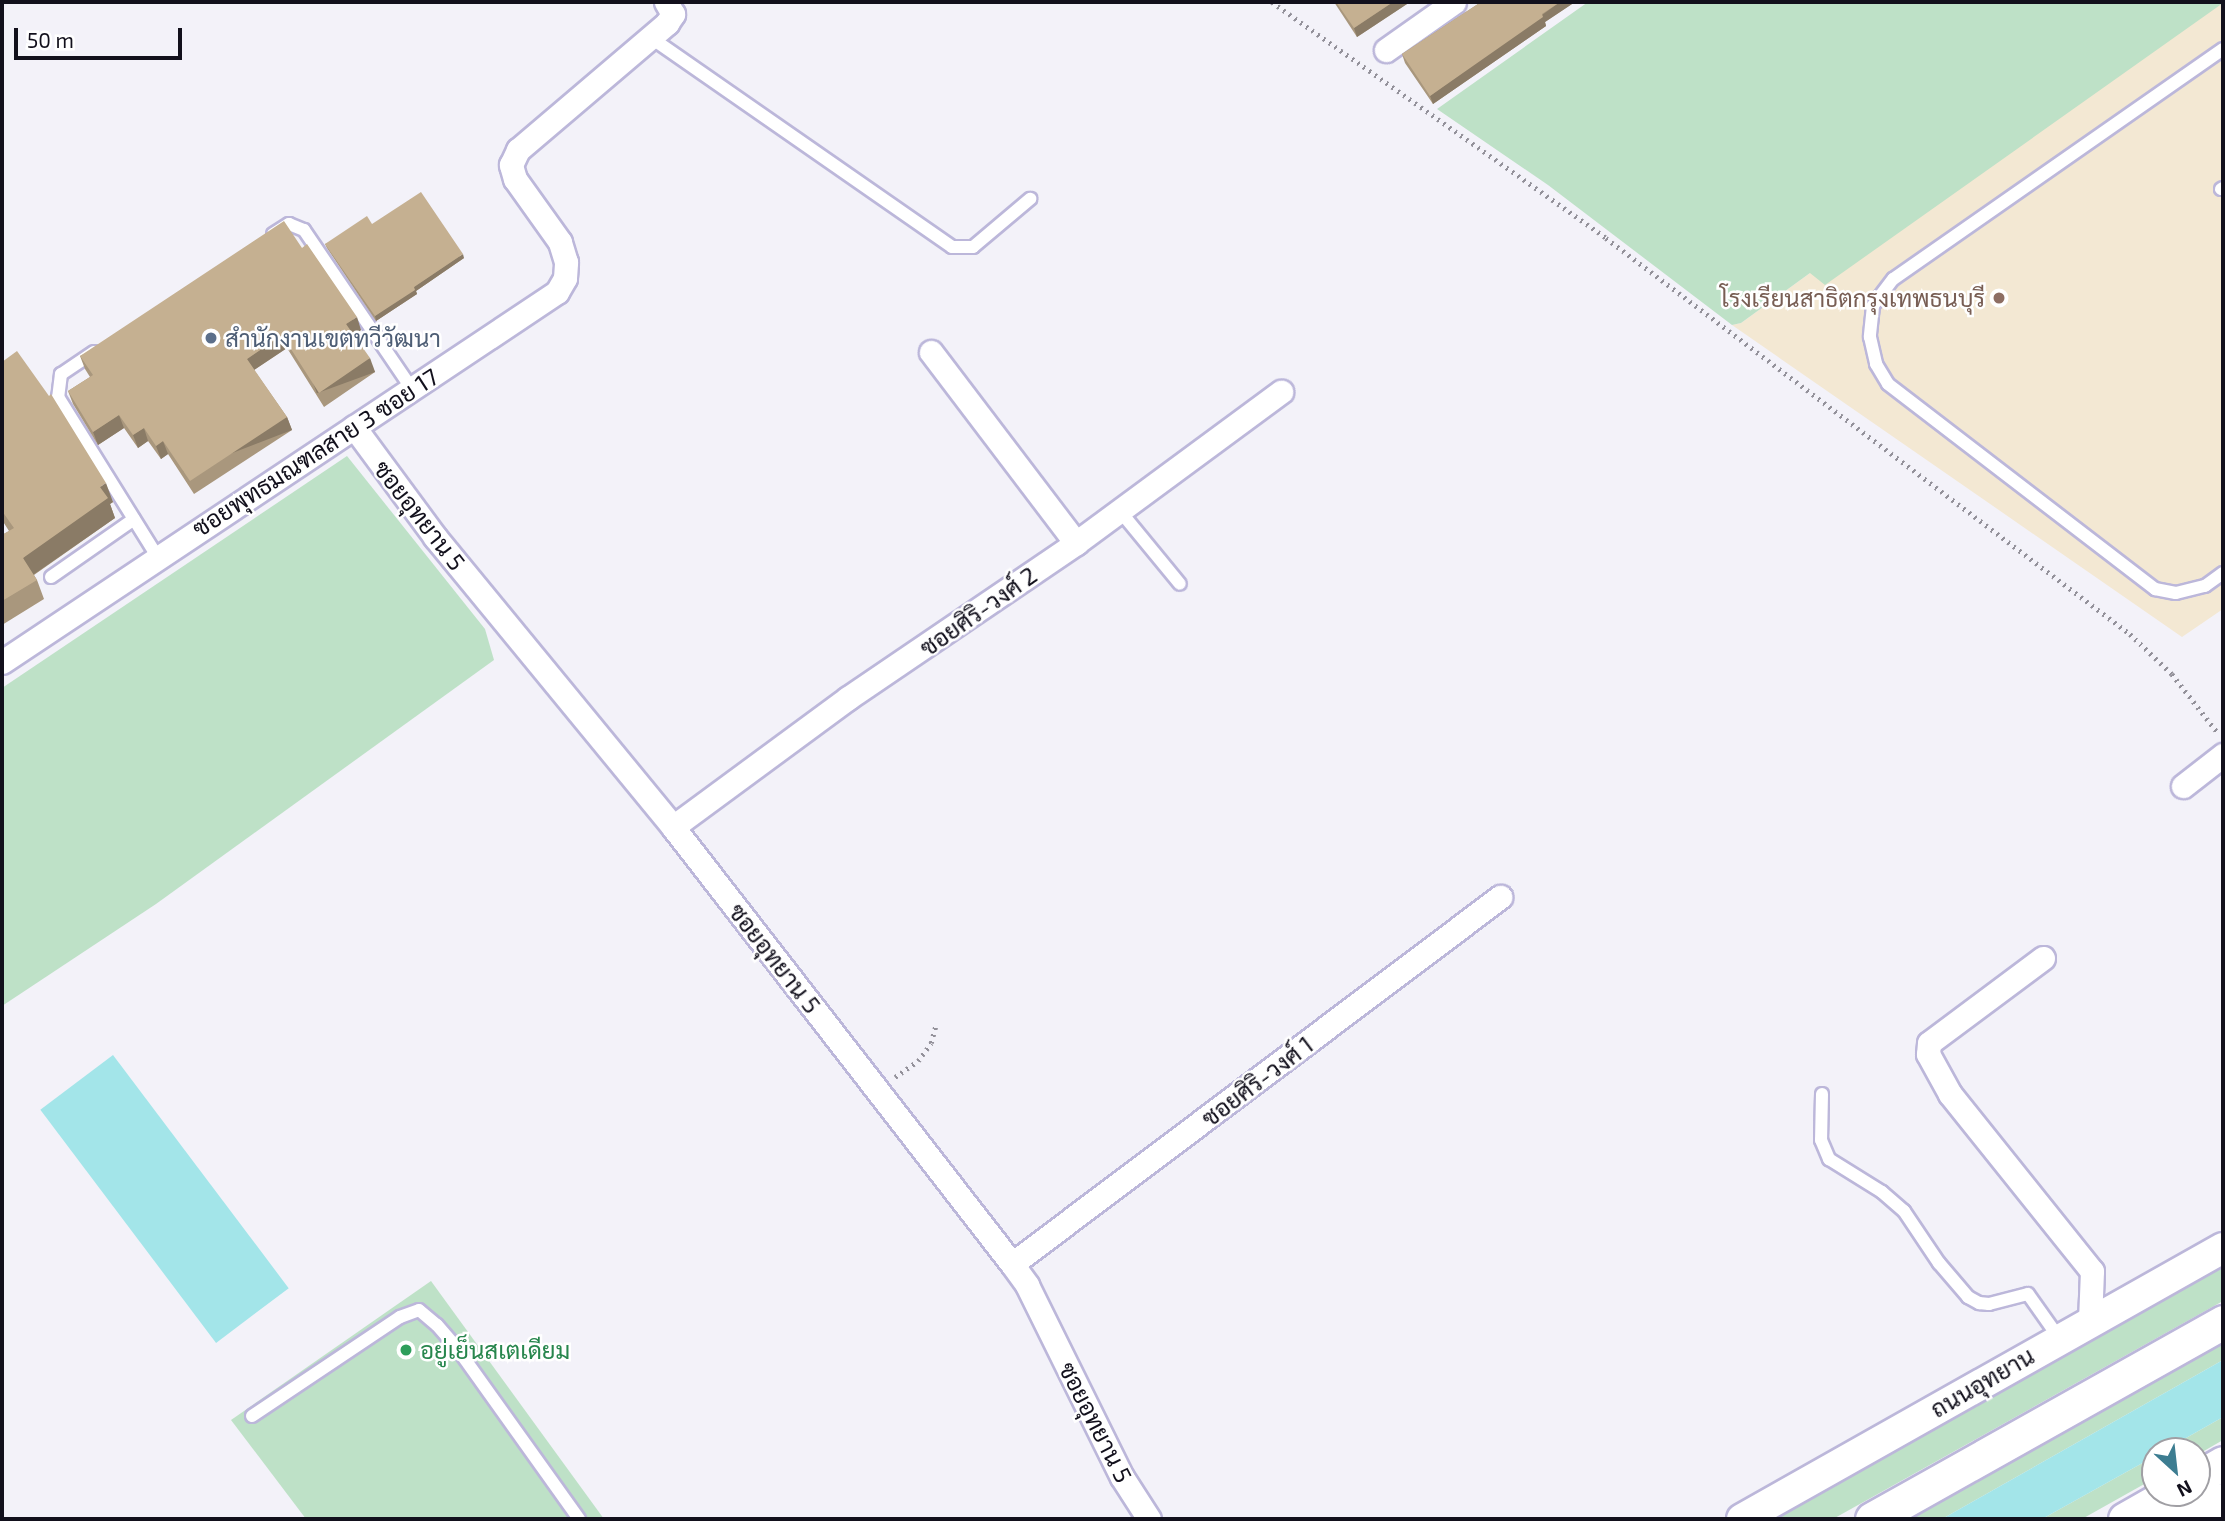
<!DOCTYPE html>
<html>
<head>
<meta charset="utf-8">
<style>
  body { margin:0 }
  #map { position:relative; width:2225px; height:1521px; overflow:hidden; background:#f3f2f9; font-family:"Exo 2",Sarabun,sans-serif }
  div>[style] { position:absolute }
  .education>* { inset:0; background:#f3e8d3 }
  .green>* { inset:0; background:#bee1c7 }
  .water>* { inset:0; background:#a3e5e9; transform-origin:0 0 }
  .path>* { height:4.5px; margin-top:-2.25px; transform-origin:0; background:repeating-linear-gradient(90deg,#93919a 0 2px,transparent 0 7px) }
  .roads { filter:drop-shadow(2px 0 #bcb7da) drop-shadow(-2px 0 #bcb7da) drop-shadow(0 2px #bcb7da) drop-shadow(0 -2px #bcb7da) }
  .service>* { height:12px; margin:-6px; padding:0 6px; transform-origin:6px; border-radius:6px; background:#fff }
  .minor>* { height:23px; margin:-11.5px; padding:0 11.5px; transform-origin:11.5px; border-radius:11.5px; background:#fff }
  .tertiary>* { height:30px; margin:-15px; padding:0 15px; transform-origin:15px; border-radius:15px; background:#fff }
  .secondary>* { height:33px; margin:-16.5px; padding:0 16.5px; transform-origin:16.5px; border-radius:16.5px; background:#fff }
  .wall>* { inset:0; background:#a9977d }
  .shaded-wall>* { inset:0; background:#8a7b66; transform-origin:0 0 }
  .building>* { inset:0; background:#c5b091 }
  .dots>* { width:19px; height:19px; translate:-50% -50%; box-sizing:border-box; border:4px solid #fff; border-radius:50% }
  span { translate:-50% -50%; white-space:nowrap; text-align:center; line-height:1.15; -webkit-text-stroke:5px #fff; paint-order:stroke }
  .education-label { font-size:24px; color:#785e54 }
  .right { translate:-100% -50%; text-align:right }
  .service-label { font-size:24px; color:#4e5e75 }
  .left { translate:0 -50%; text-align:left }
  .street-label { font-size:24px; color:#12101c }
  .leisure-label { font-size:24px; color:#27864d }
  .frame { position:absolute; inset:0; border:4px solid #12101c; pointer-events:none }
  .north { position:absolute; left:2141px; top:1437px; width:70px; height:70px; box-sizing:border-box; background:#fff; border:2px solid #a09fa4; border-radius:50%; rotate:153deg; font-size:19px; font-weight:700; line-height:28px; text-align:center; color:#12101c }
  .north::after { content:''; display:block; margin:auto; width:24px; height:32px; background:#3d7d91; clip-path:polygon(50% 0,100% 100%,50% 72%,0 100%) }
  .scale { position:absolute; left:14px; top:28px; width:168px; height:32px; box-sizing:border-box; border:4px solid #12101c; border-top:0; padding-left:9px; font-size:21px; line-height:24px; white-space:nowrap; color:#12101c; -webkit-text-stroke:5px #fff; paint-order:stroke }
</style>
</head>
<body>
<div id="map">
  <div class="education">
    <div style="clip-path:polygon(2223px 2px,2223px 609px,2182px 637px,1732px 325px,1741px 323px,1810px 273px)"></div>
  </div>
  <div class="green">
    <div style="clip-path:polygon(1588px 2px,2223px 2px,2223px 3px,1825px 285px,1810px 273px,1741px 323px,1732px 325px,1548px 185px,1437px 109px)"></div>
    <div style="clip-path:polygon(347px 456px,485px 629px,494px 660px,156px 904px,2px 1006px,2px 688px)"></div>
    <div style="clip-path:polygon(2223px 1265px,2223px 1301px,1833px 1519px,1772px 1519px)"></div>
    <div style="clip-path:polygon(431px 1281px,604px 1519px,306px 1519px,231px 1420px)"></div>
    <div style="clip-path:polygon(2223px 1341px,2223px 1360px,1942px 1519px,1904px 1519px)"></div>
    <div style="clip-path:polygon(2223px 1417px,2223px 1440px,2197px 1455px,2197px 1451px,2163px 1451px)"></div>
    <div style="clip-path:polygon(2155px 1456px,2155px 1478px,2082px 1519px,2042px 1519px)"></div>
  </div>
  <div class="water">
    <div style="left:113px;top:1055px;width:292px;height:91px;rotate:53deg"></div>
    <div style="clip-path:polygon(2223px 1360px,2223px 1417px,2163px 1451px,2155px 1451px,2155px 1456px,2042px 1519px,1942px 1519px)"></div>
  </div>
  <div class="path">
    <div style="left:1272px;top:2px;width:409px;rotate:35.2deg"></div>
    <div style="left:1606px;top:238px;width:657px;rotate:37.08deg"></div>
    <div style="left:2130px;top:634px;width:58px;rotate:43.6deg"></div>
    <div style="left:2172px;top:674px;width:75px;rotate:52.1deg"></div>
    <div style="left:895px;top:1077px;width:28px;rotate:-35deg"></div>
    <div style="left:918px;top:1061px;width:22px;rotate:-54deg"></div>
    <div style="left:931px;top:1043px;width:20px;rotate:-75deg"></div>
  </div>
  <div class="roads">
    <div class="service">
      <div style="left:650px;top:37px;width:368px;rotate:34.8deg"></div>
      <div style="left:952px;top:247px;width:21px"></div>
      <div style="left:973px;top:247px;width:75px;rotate:-40.1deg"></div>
      <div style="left:2223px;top:49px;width:402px;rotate:145.1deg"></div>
      <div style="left:1893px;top:279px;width:34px;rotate:127deg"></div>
      <div style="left:1873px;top:306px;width:31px;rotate:96deg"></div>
      <div style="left:1870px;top:337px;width:28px;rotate:77deg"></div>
      <div style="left:1876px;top:364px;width:23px;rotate:59deg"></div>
      <div style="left:1888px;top:384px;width:337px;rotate:37.5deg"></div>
      <div style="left:2155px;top:589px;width:21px;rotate:11deg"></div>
      <div style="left:2176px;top:593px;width:30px;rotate:-14deg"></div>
      <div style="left:2205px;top:586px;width:22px;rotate:-36deg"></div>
      <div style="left:2221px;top:189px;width:2px;rotate:-27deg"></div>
      <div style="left:273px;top:234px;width:19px;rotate:-32deg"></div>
      <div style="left:289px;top:224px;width:16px;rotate:22deg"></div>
      <div style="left:304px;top:230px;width:192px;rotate:55.8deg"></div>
      <div style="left:94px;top:352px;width:40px;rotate:146deg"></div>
      <div style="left:61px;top:374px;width:23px;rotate:97deg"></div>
      <div style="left:58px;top:397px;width:187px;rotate:58.1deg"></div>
      <div style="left:1120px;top:511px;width:94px;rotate:50.6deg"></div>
      <div style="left:51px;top:577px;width:101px;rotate:-34.9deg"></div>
      <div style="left:1822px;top:1094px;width:46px;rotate:91.2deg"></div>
      <div style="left:1821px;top:1140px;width:21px;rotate:67deg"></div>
      <div style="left:1829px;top:1159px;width:62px;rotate:31.9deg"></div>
      <div style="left:1882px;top:1192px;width:29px;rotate:41deg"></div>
      <div style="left:1904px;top:1211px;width:63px;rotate:56.1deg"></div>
      <div style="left:1939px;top:1263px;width:45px;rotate:49.5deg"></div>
      <div style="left:1968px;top:1297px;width:13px;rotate:29deg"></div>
      <div style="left:1979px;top:1303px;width:10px;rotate:6deg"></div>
      <div style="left:1989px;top:1304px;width:40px;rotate:-14.4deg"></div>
      <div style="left:2028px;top:1294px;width:54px;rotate:54.8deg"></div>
      <div style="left:252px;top:1416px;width:178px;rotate:-33.8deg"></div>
      <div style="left:400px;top:1317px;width:20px;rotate:-20deg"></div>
      <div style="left:419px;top:1310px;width:23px;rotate:40deg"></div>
      <div style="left:437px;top:1325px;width:30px;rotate:49deg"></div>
      <div style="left:457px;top:1348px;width:210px;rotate:54.5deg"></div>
    </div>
    <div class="minor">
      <div style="left:1386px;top:50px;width:83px;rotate:-35.2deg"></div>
      <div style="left:931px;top:352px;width:240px;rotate:52.8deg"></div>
      <div style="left:354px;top:427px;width:137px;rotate:53.6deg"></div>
      <div style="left:435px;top:537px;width:375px;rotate:50.6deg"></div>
      <div style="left:673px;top:827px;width:553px;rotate:52.2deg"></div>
      <div style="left:1012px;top:1264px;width:26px;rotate:54deg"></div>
      <div style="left:1027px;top:1285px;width:214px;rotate:63.7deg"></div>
      <div style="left:1122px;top:1477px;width:50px;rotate:57.3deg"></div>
      <div style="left:2px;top:662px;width:667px;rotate:-33.69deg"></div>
      <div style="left:557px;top:292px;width:16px;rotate:-60deg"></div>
      <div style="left:565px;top:278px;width:16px;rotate:-86deg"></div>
      <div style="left:566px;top:262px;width:21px;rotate:-107deg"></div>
      <div style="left:560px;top:242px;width:77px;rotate:-125.5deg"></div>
      <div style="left:515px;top:179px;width:15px;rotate:-106deg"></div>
      <div style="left:511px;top:165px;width:17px;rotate:-65deg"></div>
      <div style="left:518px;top:150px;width:196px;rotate:-40.4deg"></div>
      <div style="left:667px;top:23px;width:11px;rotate:-56deg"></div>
      <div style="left:673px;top:14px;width:14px;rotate:-120deg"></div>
      <div style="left:2183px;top:786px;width:51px;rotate:-37.8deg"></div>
      <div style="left:673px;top:827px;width:217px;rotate:-36.4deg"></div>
      <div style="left:848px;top:698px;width:276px;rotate:-34.2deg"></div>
      <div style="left:1076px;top:543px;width:255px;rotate:-36.4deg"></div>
      <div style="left:2043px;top:958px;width:142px;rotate:143.3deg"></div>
      <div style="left:1929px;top:1043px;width:11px;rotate:95deg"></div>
      <div style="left:1928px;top:1054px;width:46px;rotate:61.2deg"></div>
      <div style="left:1950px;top:1094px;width:227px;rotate:51.3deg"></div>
      <div style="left:2092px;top:1271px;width:50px;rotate:92.3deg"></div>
      <div style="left:1012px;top:1264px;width:611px;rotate:-36.94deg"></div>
    </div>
    <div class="tertiary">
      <div style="left:1742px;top:1519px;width:552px;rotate:-29.4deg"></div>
    </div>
    <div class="secondary">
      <div style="left:2197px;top:1478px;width:30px;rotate:-30deg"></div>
      <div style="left:1872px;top:1519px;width:403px;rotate:-29.3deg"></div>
      <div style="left:2125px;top:1519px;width:53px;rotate:-29.5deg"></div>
      <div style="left:2169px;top:1519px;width:57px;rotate:-19.4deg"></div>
    </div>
  </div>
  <div class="wall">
    <div style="clip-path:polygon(1334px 2px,1410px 2px,1357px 37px)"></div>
    <div style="clip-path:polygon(1481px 2px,1575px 2px,1545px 22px,1546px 26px,1433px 104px,1405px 63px,1402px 54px)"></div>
    <div style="clip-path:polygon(372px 224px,464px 258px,416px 291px,417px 294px,376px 321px,327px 248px,325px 244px)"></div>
    <div style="clip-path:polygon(302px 248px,361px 330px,354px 335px,375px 372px,324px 407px,287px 348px,254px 370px,287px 417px,292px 430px,194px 494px,168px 454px,161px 459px,148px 441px,138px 448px,124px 428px,98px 445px,73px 404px,68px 391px,90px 377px,85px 369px,80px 356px)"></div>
    <div style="clip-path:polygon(2px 362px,113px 502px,110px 504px,115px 518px,34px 575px,37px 580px,44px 599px,2px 625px,2px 535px,9px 531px,2px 520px)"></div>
  </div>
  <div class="shaded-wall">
    <div style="clip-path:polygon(1393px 2px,1410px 2px,1357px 37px,1354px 28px)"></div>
    <div style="clip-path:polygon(1560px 2px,1575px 2px,1545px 22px,1546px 26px,1433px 104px,1430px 96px)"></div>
    <div style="clip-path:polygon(463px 254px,464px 258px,416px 291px,417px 294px,376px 321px,375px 316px,414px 287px)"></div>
    <div style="clip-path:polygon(357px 317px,361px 330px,351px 337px,346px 324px)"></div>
    <div style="clip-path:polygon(282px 335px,287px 348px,251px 372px,247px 359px)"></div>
    <div style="left:370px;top:358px;width:15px;height:62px;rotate:70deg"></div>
    <div style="clip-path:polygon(119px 415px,124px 428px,98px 445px,93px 432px)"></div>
    <div style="left:287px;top:417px;width:14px;height:116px;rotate:69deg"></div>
    <div style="clip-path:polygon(144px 428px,148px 441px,138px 448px,133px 435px)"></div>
    <div style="clip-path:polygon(163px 441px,168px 454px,161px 459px,156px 446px)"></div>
    <div style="clip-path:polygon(106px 483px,113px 502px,110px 504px,115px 518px,30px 577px,23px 558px,100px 487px)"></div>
  </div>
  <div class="building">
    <div style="clip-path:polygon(1336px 2px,1393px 2px,1354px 28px)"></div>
    <div style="clip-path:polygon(1481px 2px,1560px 2px,1542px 14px,1543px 17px,1430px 96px,1402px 54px)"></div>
    <div style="clip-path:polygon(421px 192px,463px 254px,414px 287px,415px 290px,375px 316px,325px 244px,367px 216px,372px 224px)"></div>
    <div style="clip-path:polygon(284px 221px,302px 248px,307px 244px,357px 317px,346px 324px,370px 358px,319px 393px,282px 335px,247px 359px,287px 417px,190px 481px,163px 441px,156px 446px,144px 428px,133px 435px,119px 415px,93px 432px,68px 391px,93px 375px,80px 356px)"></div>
    <div style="clip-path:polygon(17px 351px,49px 396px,51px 394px,106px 483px,100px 487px,108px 498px,23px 558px,37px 580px,2px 601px,2px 535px,14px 528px,2px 511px,2px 362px)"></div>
  </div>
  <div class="dots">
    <div style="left:1999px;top:298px;background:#8d6e63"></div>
    <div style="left:211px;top:338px;background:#5c6f8a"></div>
    <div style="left:406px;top:1350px;background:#2e9e5b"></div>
  </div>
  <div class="education-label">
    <span class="right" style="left:1985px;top:298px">โรงเรียนสาธิตกรุงเทพธนบุรี</span>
  </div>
  <div class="service-label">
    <span class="left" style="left:225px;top:338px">สำนักงานเขตทวีวัฒนา</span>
  </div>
  <div class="street-label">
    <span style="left:315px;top:452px;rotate:-33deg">ซอยพุทธมณฑลสาย 3 ซอย 17</span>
    <span style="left:420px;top:515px;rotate:52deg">ซอยอุทยาน 5</span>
    <span style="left:978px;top:611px;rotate:-35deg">ซอยศิริ-วงศ์ 2</span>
    <span style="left:775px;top:958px;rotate:52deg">ซอยอุทยาน 5</span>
    <span style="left:1257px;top:1081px;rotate:-37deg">ซอยศิริ-วงศ์ 1</span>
    <span style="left:1982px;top:1382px;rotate:-30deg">ถนนอุทยาน</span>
    <span style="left:1096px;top:1422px;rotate:63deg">ซอยอุทยาน 5</span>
  </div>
  <div class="leisure-label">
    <span class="left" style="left:420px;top:1350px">อยู่เย็นสเตเดียม</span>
  </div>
  <div class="frame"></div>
  <div class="north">N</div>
  <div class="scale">50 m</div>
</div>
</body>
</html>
